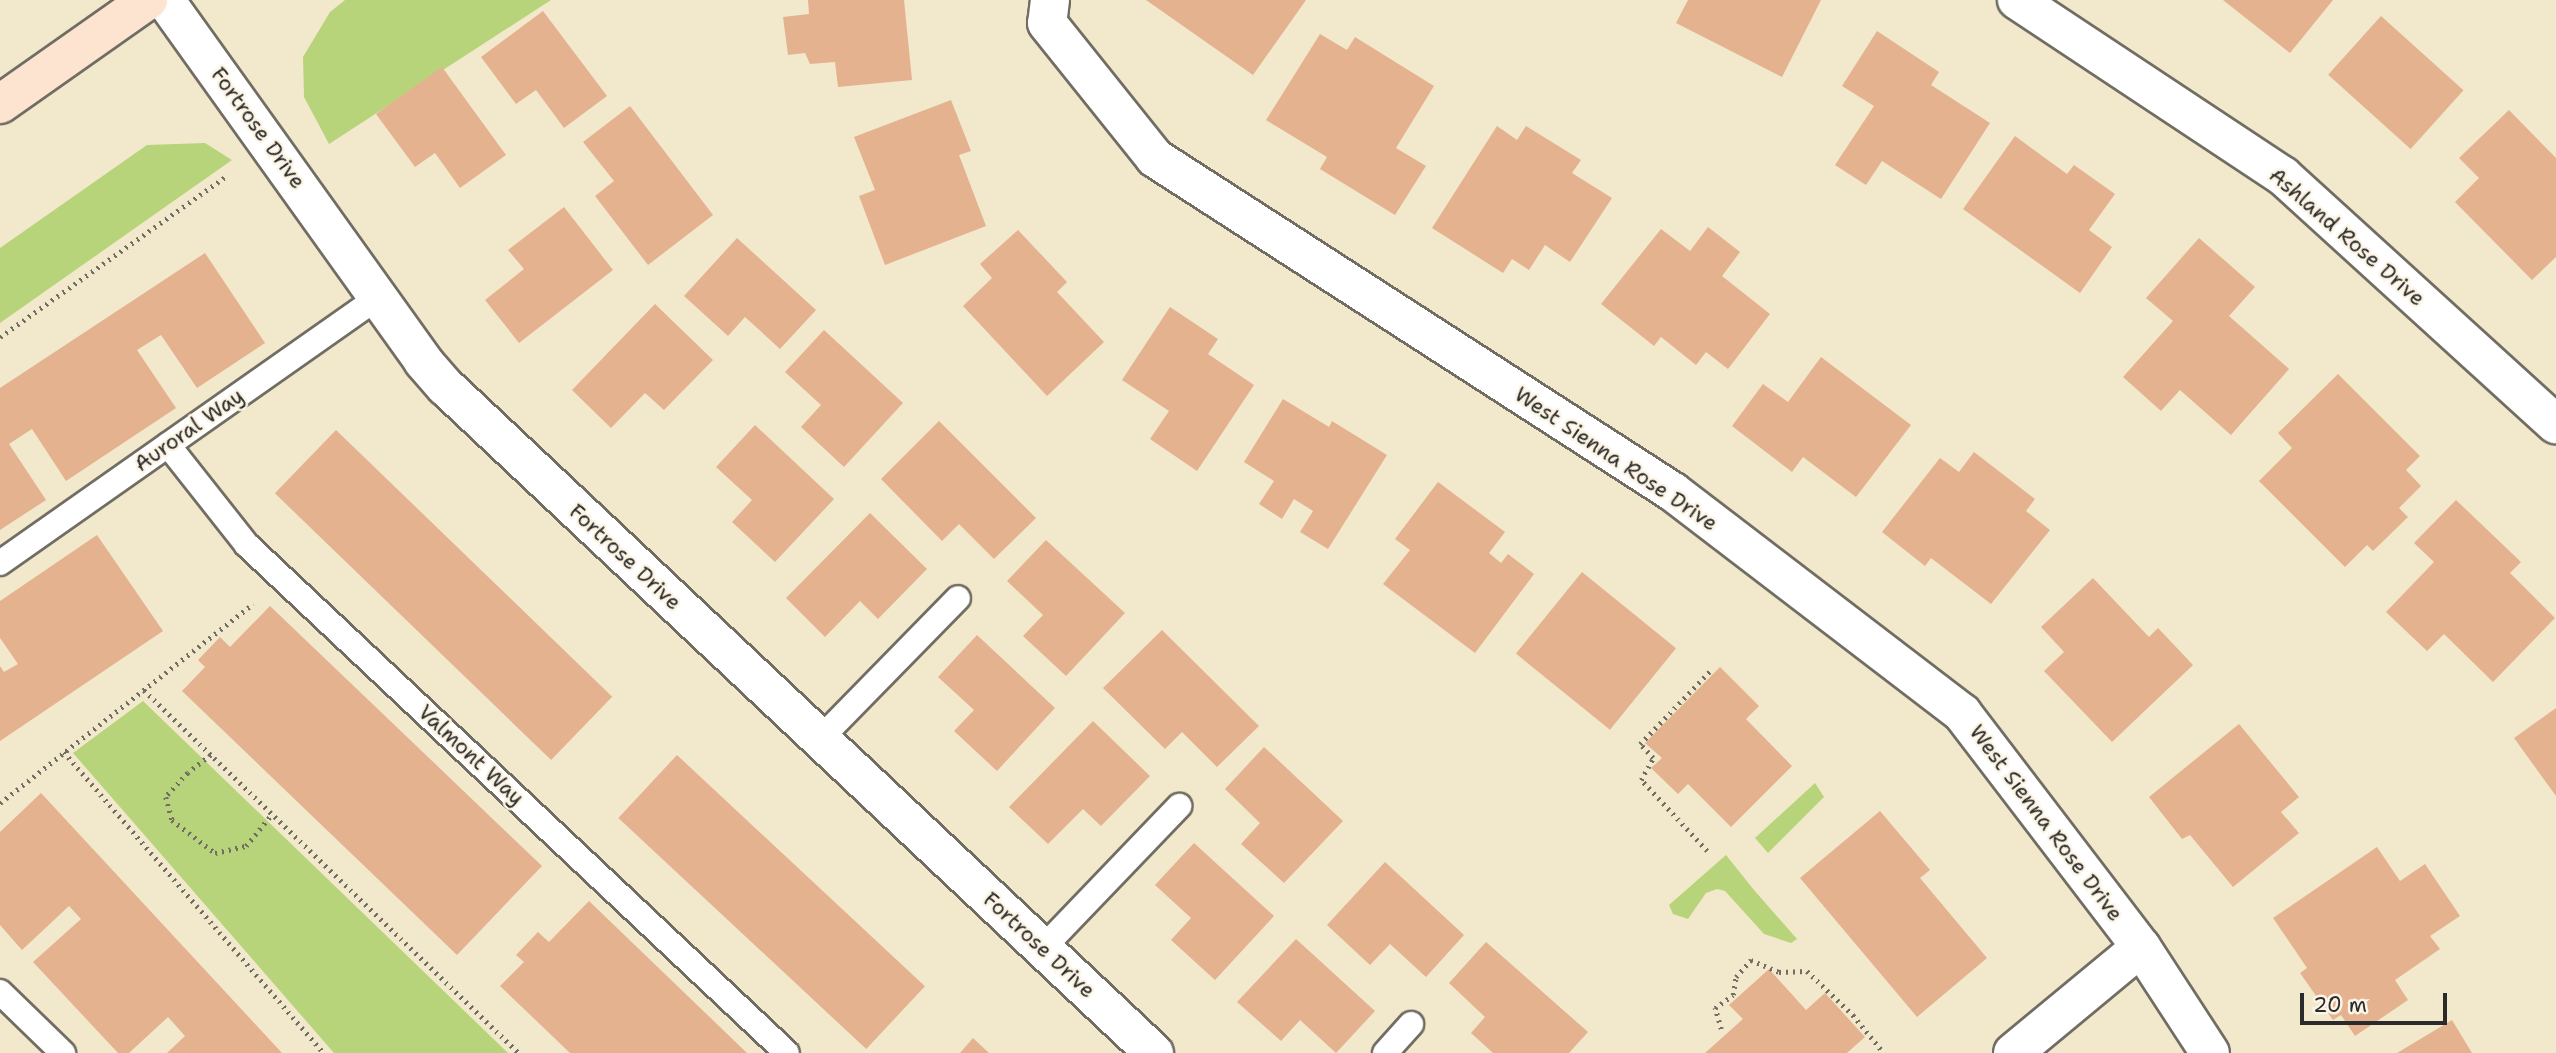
<!DOCTYPE html>
<html>
<head>
<meta charset="utf-8">
<style>
  body { margin:0 }
  #map { position:relative; width:2556px; height:1053px; overflow:hidden; background:#f2e8cc; font-family:"Shantell Sans",sans-serif }
  div>[style] { position:absolute }
  .green>* { inset:0; background:#b8d47a }
  .building>* { inset:0; background:#e5b28f; transform-origin:0 0 }
  .path>* { height:4.5px; margin-top:-2.25px; transform-origin:0; background:repeating-linear-gradient(90deg,#716d63 0 2px,transparent 0 7px) }
  .roads { filter:drop-shadow(2px 0 #716d63) drop-shadow(-2px 0 #716d63) drop-shadow(0 2px #716d63) drop-shadow(0 -2px #716d63) }
  .lane>* { height:24px; margin:-12px; padding:0 12px; transform-origin:12px; border-radius:12px; background:#fff }
  .street>* { height:38px; margin:-19px; padding:0 19px; transform-origin:19px; border-radius:19px; background:#fff }
  .secondary>* { height:38px; margin:-19px; padding:0 19px; transform-origin:19px; border-radius:19px; background:#fde4d0 }
  span { translate:-50% -50%; white-space:nowrap; text-align:center; line-height:1.15; -webkit-text-stroke:5px #fcf5e5; paint-order:stroke }
  .street-label { font-size:21px; color:#2b2b2b }
  .scale { position:absolute; left:2300px; top:993px; width:147px; height:32px; box-sizing:border-box; border:4px solid #2b2b2b; border-top:0; padding-left:9px; font-size:21px; line-height:24px; white-space:nowrap; color:#2b2b2b; -webkit-text-stroke:5px #fcf5e5; paint-order:stroke }
</style>
</head>
<body>
<div id="map">
  <div class="green">
    <div style="clip-path:polygon(345px 0,551px 0,329px 144px,304px 97px,303px 57px,330px 12px)"></div>
    <div style="clip-path:polygon(205px 143px,232px 160px,0 323px,0 248px,147px 145px)"></div>
    <div style="clip-path:polygon(143px 701px,508px 1053px,334px 1053px,73px 753px)"></div>
    <div style="clip-path:polygon(1815px 783px,1824px 797px,1768px 853px,1755px 838px)"></div>
    <div style="clip-path:polygon(1726px 855px,1754px 890px,1797px 939px,1791px 943px,1764px 934px,1725px 891px,1717px 889px,1706px 893px,1688px 919px,1673px 914px,1669px 905px)"></div>
  </div>
  <div class="building">
    <div style="clip-path:polygon(808px 0,904px 0,912px 80px,838px 87px,835px 62px,810px 64px,805px 53px,788px 55px,783px 17px,809px 14px)"></div>
    <div style="clip-path:polygon(1146px 0,1306px 0,1253px 75px)"></div>
    <div style="clip-path:polygon(1688px 0,1821px 0,1782px 77px,1676px 23px)"></div>
    <div style="clip-path:polygon(2223px 0,2333px 0,2290px 53px)"></div>
    <div style="clip-path:polygon(543px 11px,607px 96px,564px 128px,536px 90px,516px 104px,481px 57px)"></div>
    <div style="left:2381px;top:16px;width:111px;height:79px;rotate:42deg"></div>
    <div style="clip-path:polygon(1877px 31px,1939px 72px,1931px 85px,1990px 123px,1941px 199px,1882px 161px,1866px 185px,1835px 165px,1874px 106px,1842px 86px)"></div>
    <div style="clip-path:polygon(1320px 34px,1347px 50px,1355px 37px,1434px 86px,1396px 148px,1426px 166px,1395px 215px,1320px 169px,1327px 157px,1266px 120px)"></div>
    <div style="clip-path:polygon(442px 67px,506px 155px,460px 188px,435px 153px,415px 167px,376px 114px)"></div>
    <div style="clip-path:polygon(951px 100px,971px 151px,959px 155px,986px 226px,885px 265px,859px 196px,875px 190px,854px 137px)"></div>
    <div style="clip-path:polygon(630px 106px,713px 215px,648px 265px,595px 196px,614px 181px,583px 142px)"></div>
    <div style="clip-path:polygon(2509px 110px,2556px 158px,2556px 257px,2532px 280px,2455px 202px,2479px 178px,2459px 158px)"></div>
    <div style="clip-path:polygon(1497px 126px,1517px 140px,1526px 126px,1581px 160px,1572px 173px,1612px 198px,1570px 262px,1545px 245px,1529px 270px,1512px 259px,1503px 273px,1432px 228px)"></div>
    <div style="clip-path:polygon(2015px 136px,2067px 174px,2074px 165px,2115px 194px,2089px 230px,2112px 247px,2080px 293px,1963px 209px)"></div>
    <div style="clip-path:polygon(564px 207px,613px 270px,519px 343px,485px 300px,524px 269px,508px 250px)"></div>
    <div style="clip-path:polygon(1708px 227px,1740px 252px,1722px 276px,1770px 314px,1728px 369px,1706px 352px,1696px 365px,1661px 337px,1654px 346px,1601px 304px,1661px 229px,1690px 251px)"></div>
    <div style="clip-path:polygon(1018px 230px,1067px 282px,1057px 292px,1104px 342px,1047px 396px,963px 306px,992px 278px,980px 264px)"></div>
    <div style="clip-path:polygon(737px 238px,816px 310px,780px 349px,745px 317px,728px 336px,684px 296px)"></div>
    <div style="clip-path:polygon(2199px 238px,2255px 287px,2229px 316px,2289px 369px,2231px 435px,2180px 390px,2161px 411px,2123px 377px,2173px 321px,2146px 298px)"></div>
    <div style="clip-path:polygon(205px 253px,265px 343px,197px 388px,161px 335px,137px 350px,176px 408px,66px 481px,32px 429px,9px 444px,46px 500px,0 530px,0 388px)"></div>
    <div style="clip-path:polygon(655px 304px,713px 360px,664px 410px,645px 393px,611px 428px,572px 390px)"></div>
    <div style="clip-path:polygon(1170px 307px,1218px 339px,1208px 354px,1254px 385px,1197px 471px,1150px 439px,1169px 411px,1122px 380px)"></div>
    <div style="clip-path:polygon(824px 330px,903px 403px,844px 467px,801px 427px,821px 405px,785px 372px)"></div>
    <div style="clip-path:polygon(1821px 357px,1911px 425px,1856px 497px,1803px 457px,1792px 472px,1732px 426px,1763px 384px,1788px 402px)"></div>
    <div style="clip-path:polygon(2338px 374px,2420px 456px,2406px 470px,2421px 486px,2399px 508px,2408px 517px,2373px 551px,2367px 545px,2345px 567px,2259px 481px,2292px 448px,2278px 433px)"></div>
    <div style="clip-path:polygon(1283px 399px,1329px 427px,1332px 421px,1387px 455px,1328px 549px,1300px 532px,1313px 511px,1294px 499px,1282px 519px,1259px 504px,1274px 481px,1244px 462px)"></div>
    <div style="clip-path:polygon(939px 421px,1036px 518px,994px 559px,959px 524px,942px 541px,881px 479px)"></div>
    <div style="clip-path:polygon(755px 425px,834px 499px,775px 562px,732px 522px,752px 500px,716px 467px)"></div>
    <div style="left:336px;top:430px;width:384px;height:88px;rotate:44deg"></div>
    <div style="clip-path:polygon(1974px 452px,2035px 499px,2026px 511px,2050px 530px,1991px 604px,1931px 558px,1925px 566px,1882px 532px,1940px 458px,1959px 472px)"></div>
    <div style="clip-path:polygon(1438px 482px,1505px 532px,1489px 553px,1501px 563px,1508px 554px,1534px 574px,1475px 653px,1383px 584px,1410px 550px,1395px 539px)"></div>
    <div style="clip-path:polygon(2456px 500px,2521px 562px,2510px 573px,2555px 618px,2493px 682px,2444px 634px,2427px 651px,2386px 612px,2434px 562px,2414px 543px)"></div>
    <div style="clip-path:polygon(870px 513px,927px 569px,878px 619px,860px 601px,825px 637px,786px 598px)"></div>
    <div style="clip-path:polygon(97px 535px,163px 631px,0 741px,0 666px,4px 672px,18px 664px,0 638px,0 601px)"></div>
    <div style="clip-path:polygon(1046px 540px,1125px 613px,1066px 676px,1023px 636px,1043px 615px,1007px 581px)"></div>
    <div style="left:1582px;top:572px;width:121px;height:105px;rotate:39deg"></div>
    <div style="clip-path:polygon(2093px 578px,2149px 637px,2158px 628px,2193px 665px,2112px 742px,2044px 671px,2064px 652px,2041px 627px)"></div>
    <div style="clip-path:polygon(270px 606px,542px 866px,457px 955px,182px 691px,205px 667px,198px 660px,220px 637px,230px 647px)"></div>
    <div style="clip-path:polygon(1162px 630px,1259px 726px,1217px 767px,1182px 732px,1165px 749px,1103px 688px)"></div>
    <div style="clip-path:polygon(977px 635px,1055px 708px,997px 771px,954px 731px,974px 710px,938px 677px)"></div>
    <div style="clip-path:polygon(1720px 667px,1759px 706px,1746px 719px,1792px 766px,1731px 827px,1688px 784px,1678px 794px,1651px 768px,1662px 758px,1645px 743px)"></div>
    <div style="clip-path:polygon(2556px 708px,2556px 796px,2514px 738px)"></div>
    <div style="clip-path:polygon(1093px 721px,1150px 776px,1101px 826px,1083px 809px,1048px 844px,1009px 807px)"></div>
    <div style="clip-path:polygon(2239px 724px,2299px 797px,2281px 812px,2299px 833px,2233px 887px,2190px 835px,2182px 839px,2149px 797px)"></div>
    <div style="clip-path:polygon(1264px 747px,1343px 821px,1284px 883px,1241px 844px,1260px 823px,1225px 789px)"></div>
    <div style="left:677px;top:755px;width:339px;height:86px;rotate:43deg"></div>
    <div style="clip-path:polygon(41px 793px,282px 1053px,167px 1053px,185px 1036px,168px 1017px,129px 1053px,118px 1053px,33px 962px,81px 919px,69px 906px,22px 950px,0 925px,0 832px)"></div>
    <div style="clip-path:polygon(1880px 811px,1930px 870px,1920px 878px,1987px 958px,1917px 1017px,1800px 878px)"></div>
    <div style="clip-path:polygon(1194px 843px,1274px 916px,1215px 980px,1171px 940px,1191px 918px,1155px 885px)"></div>
    <div style="clip-path:polygon(2377px 847px,2400px 881px,2425px 864px,2460px 916px,2430px 936px,2440px 949px,2395px 980px,2408px 1000px,2355px 1036px,2341px 1015px,2333px 1020px,2300px 973px,2307px 968px,2273px 918px)"></div>
    <div style="clip-path:polygon(1385px 862px,1464px 935px,1426px 977px,1390px 944px,1370px 965px,1327px 925px)"></div>
    <div style="clip-path:polygon(589px 901px,747px 1053px,570px 1053px,500px 986px,524px 962px,516px 955px,538px 932px,549px 942px)"></div>
    <div style="clip-path:polygon(1296px 939px,1375px 1011px,1336px 1053px,1300px 1020px,1281px 1041px,1237px 1002px)"></div>
    <div style="clip-path:polygon(1486px 942px,1588px 1032px,1569px 1053px,1493px 1053px,1471px 1033px,1485px 1017px,1449px 983px)"></div>
    <div style="clip-path:polygon(1769px 969px,1806px 1010px,1825px 993px,1865px 1037px,1847px 1053px,1705px 1053px,1743px 1019px,1729px 1005px)"></div>
    <div style="clip-path:polygon(2452px 1020px,2472px 1053px,2397px 1053px)"></div>
    <div style="clip-path:polygon(973px 1038px,989px 1053px,960px 1053px)"></div>
  </div>
  <div class="path">
    <div style="left:0;top:337px;width:276px;rotate:-35.4deg"></div>
    <div style="left:144px;top:690px;width:522px;rotate:44.07deg"></div>
    <div style="left:64px;top:752px;width:398px;rotate:49.2deg"></div>
    <div style="left:211px;top:755px;width:29px;rotate:142deg"></div>
    <div style="left:188px;top:773px;width:33px;rotate:133deg"></div>
    <div style="left:166px;top:797px;width:24px;rotate:75deg"></div>
    <div style="left:172px;top:820px;width:54px;rotate:37.5deg"></div>
    <div style="left:215px;top:853px;width:32px;rotate:-13deg"></div>
    <div style="left:246px;top:846px;width:41px;rotate:-50.9deg"></div>
    <div style="left:0;top:803px;width:322px;rotate:-38.2deg"></div>
    <div style="left:1707px;top:851px;width:97px;rotate:-132.9deg"></div>
    <div style="left:1641px;top:780px;width:25px;rotate:-61deg"></div>
    <div style="left:1653px;top:758px;width:19px;rotate:-133deg"></div>
    <div style="left:1640px;top:744px;width:104px;rotate:-46.2deg"></div>
    <div style="left:1721px;top:1029px;width:22px;rotate:-106deg"></div>
    <div style="left:1715px;top:1008px;width:22px;rotate:-36deg"></div>
    <div style="left:1733px;top:995px;width:18px;rotate:-81deg"></div>
    <div style="left:1736px;top:977px;width:23px;rotate:-49deg"></div>
    <div style="left:1751px;top:960px;width:30px;rotate:23deg"></div>
    <div style="left:1779px;top:972px;width:28px;rotate:-2deg"></div>
    <div style="left:1807px;top:971px;width:64px;rotate:43.7deg"></div>
    <div style="left:1853px;top:1015px;width:49px;rotate:50.8deg"></div>
  </div>
  <div class="roads">
    <div class="lane">
      <div style="left:168px;top:445px;width:127px;rotate:51.7deg"></div>
      <div style="left:247px;top:545px;width:741px;rotate:43.25deg"></div>
      <div style="left:0;top:563px;width:462px;rotate:-35.1deg"></div>
      <div style="left:820px;top:739px;width:197px;rotate:-45.6deg"></div>
      <div style="left:1043px;top:948px;width:197px;rotate:-46.2deg"></div>
      <div style="left:0;top:992px;width:88px;rotate:44.1deg"></div>
      <div style="left:1385px;top:1053px;width:39px;rotate:-48deg"></div>
    </div>
    <div class="street">
      <div style="left:165px;top:0;width:444px;rotate:54.4deg"></div>
      <div style="left:423px;top:361px;width:35px;rotate:49deg"></div>
      <div style="left:446px;top:387px;width:972px;rotate:43.25deg"></div>
      <div style="left:1050px;top:0;width:23px;rotate:97deg"></div>
      <div style="left:1047px;top:23px;width:173px;rotate:51.3deg"></div>
      <div style="left:1155px;top:158px;width:616px;rotate:32.81deg"></div>
      <div style="left:1673px;top:492px;width:364px;rotate:37.4deg"></div>
      <div style="left:1962px;top:713px;width:295px;rotate:52.6deg"></div>
      <div style="left:2141px;top:947px;width:126px;rotate:56.9deg"></div>
      <div style="left:2017px;top:0;width:319px;rotate:33.5deg"></div>
      <div style="left:2283px;top:176px;width:369px;rotate:42.3deg"></div>
      <div style="left:2013px;top:1053px;width:166px;rotate:-39.6deg"></div>
    </div>
    <div class="secondary">
      <div style="left:0;top:104px;width:181px;rotate:-35.1deg"></div>
    </div>
  </div>
  <div class="street-label">
    <span style="left:258px;top:128px;rotate:54deg">Fortrose Drive</span>
    <span style="left:2347px;top:237px;rotate:41deg">Ashland Rose Drive</span>
    <span style="left:189px;top:430px;rotate:-35deg">Auroral Way</span>
    <span style="left:1616px;top:459px;rotate:34deg">West Sienna Rose Drive</span>
    <span style="left:625px;top:557px;rotate:43deg">Fortrose Drive</span>
    <span style="left:471px;top:755px;rotate:43deg">Valmont Way</span>
    <span style="left:2046px;top:823px;rotate:53deg">West Sienna Rose Drive</span>
    <span style="left:1039px;top:945px;rotate:43deg">Fortrose Drive</span>
  </div>
  <div class="scale">20 m</div>
</div>
</body>
</html>
